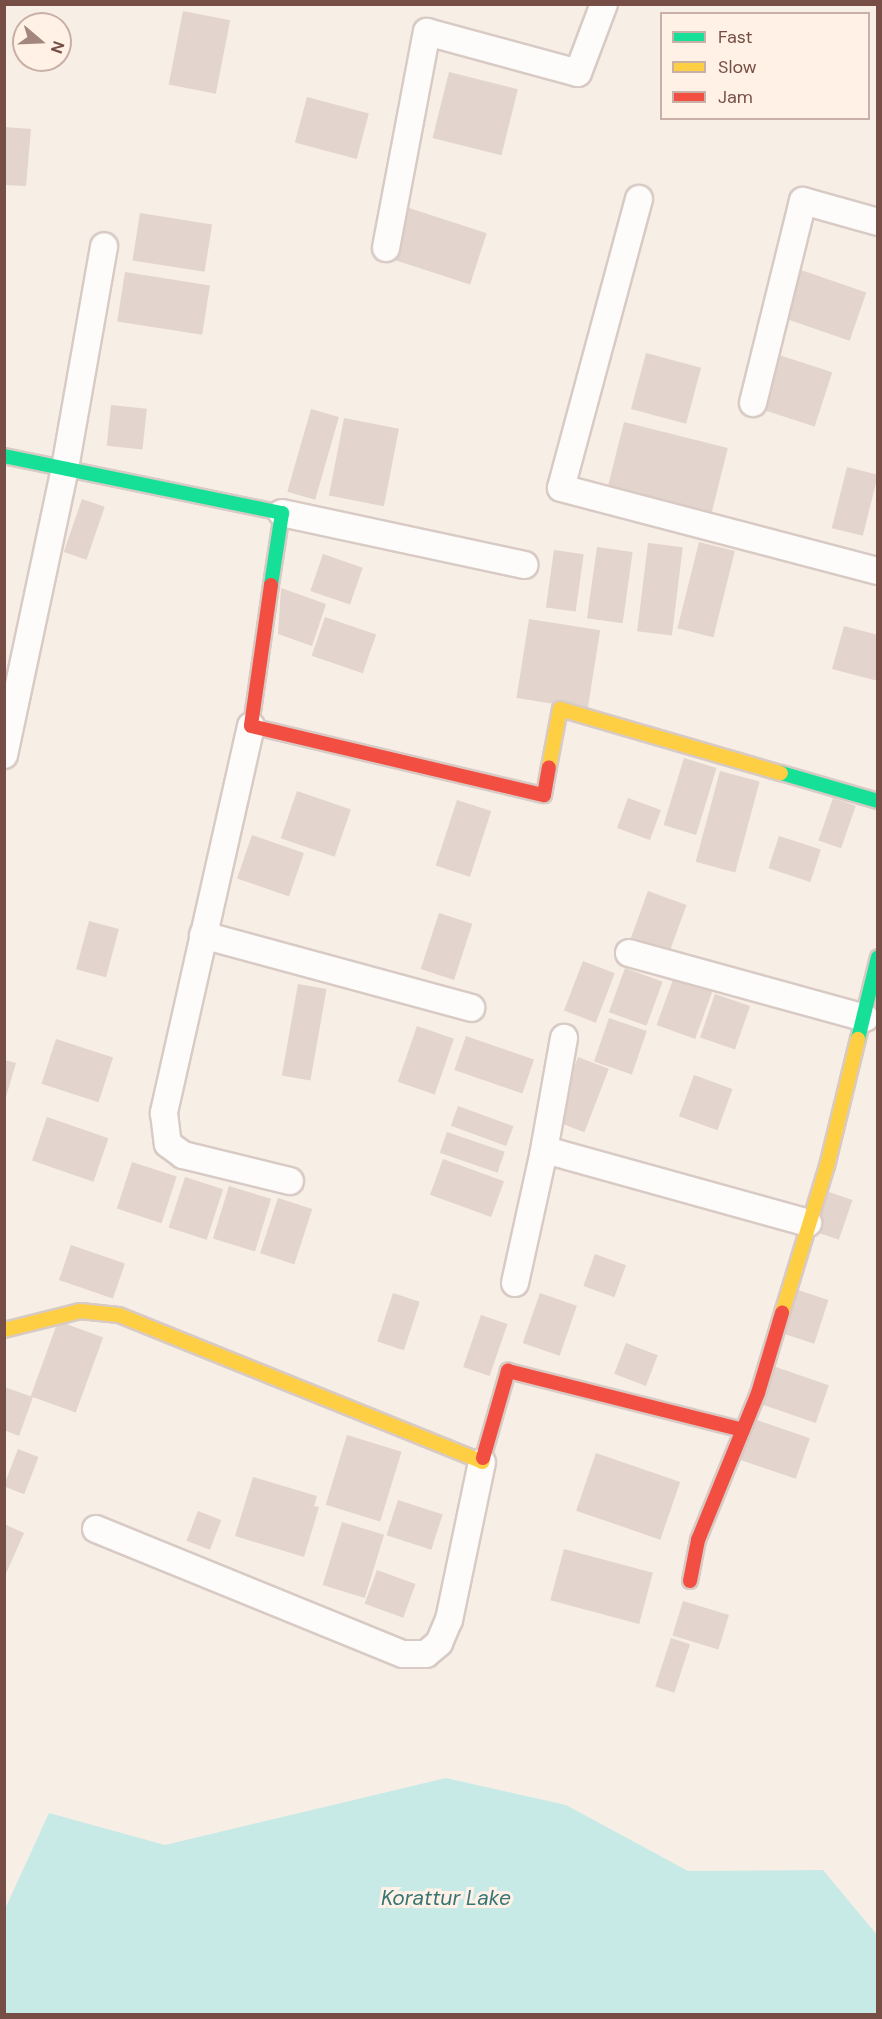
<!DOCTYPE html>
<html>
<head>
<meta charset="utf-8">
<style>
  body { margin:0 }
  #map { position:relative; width:882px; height:2019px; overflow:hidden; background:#f7eee6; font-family:"DM Sans",sans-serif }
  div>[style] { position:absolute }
  .water>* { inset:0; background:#c7eae7 }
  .building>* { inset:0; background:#e3d4cd; transform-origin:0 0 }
  .roads { filter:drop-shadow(2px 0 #d8cac4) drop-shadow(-2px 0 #d8cac4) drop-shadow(0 2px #d8cac4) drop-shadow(0 -2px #d8cac4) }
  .street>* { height:26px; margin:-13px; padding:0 13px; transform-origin:13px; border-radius:13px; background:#fefcfb }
  .fast>* { height:14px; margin:-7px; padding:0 7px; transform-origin:7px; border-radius:7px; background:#16e098 }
  .slow>* { height:14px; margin:-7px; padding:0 7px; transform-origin:7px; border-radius:7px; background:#ffcf43 }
  .jam>* { height:14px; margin:-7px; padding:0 7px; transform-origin:7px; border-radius:7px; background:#f24e42 }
  span { translate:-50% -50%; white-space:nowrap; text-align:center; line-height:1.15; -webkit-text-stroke:6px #fff1e6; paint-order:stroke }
  .water-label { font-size:21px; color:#357576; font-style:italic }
  .frame { position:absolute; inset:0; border:6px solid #764e45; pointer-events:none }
  .legend { position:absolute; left:660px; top:12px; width:210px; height:108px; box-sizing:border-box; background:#fff1e6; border:2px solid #c8b0a6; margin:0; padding:8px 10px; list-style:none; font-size:18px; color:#764e45 }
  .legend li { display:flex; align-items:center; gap:12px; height:30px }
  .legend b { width:30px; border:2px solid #c8b0a6 }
  .north { position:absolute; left:12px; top:12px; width:60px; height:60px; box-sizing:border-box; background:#fff1e6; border:2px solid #c8b0a6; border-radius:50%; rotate:109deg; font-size:16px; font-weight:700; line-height:24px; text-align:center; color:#764e45 }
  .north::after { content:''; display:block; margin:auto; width:21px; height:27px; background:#a3867d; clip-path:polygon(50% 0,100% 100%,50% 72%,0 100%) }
</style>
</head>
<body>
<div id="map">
  <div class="water">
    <div style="clip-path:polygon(446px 1778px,566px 1805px,688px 1871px,823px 1870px,877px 1935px,877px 2014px,5px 2014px,5px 1909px,49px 1813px,165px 1845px)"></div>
  </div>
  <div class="building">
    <div style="left:183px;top:11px;width:48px;height:75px;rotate:11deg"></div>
    <div style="left:449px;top:72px;width:71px;height:68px;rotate:14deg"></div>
    <div style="left:307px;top:97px;width:64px;height:47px;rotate:15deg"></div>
    <div style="clip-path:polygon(4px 127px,31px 129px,26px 186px,4px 185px)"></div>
    <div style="left:403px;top:206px;width:88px;height:54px;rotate:18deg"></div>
    <div style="left:140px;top:213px;width:73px;height:48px;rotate:9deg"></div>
    <div style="left:801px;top:270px;width:69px;height:51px;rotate:19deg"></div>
    <div style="left:125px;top:272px;width:86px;height:50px;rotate:9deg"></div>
    <div style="left:646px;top:353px;width:57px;height:58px;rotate:15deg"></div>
    <div style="left:779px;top:355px;width:56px;height:57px;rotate:18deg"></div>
    <div style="left:111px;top:405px;width:36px;height:41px;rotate:6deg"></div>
    <div style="left:311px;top:409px;width:29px;height:86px;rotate:16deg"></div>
    <div style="left:344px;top:418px;width:56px;height:79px;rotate:11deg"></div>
    <div style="left:624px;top:422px;width:107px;height:69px;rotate:14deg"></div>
    <div style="left:847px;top:467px;width:32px;height:63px;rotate:14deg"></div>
    <div style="left:82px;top:499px;width:24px;height:56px;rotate:19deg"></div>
    <div style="left:699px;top:542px;width:37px;height:89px;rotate:14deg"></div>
    <div style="left:648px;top:543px;width:35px;height:89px;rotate:7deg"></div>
    <div style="left:597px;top:547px;width:36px;height:72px;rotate:8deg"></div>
    <div style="left:554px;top:550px;width:30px;height:58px;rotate:8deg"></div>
    <div style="left:323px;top:554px;width:42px;height:39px;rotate:19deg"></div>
    <div style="clip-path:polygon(281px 588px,326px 604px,312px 646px,278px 634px)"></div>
    <div style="left:325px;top:617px;width:54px;height:41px;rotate:19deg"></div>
    <div style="left:529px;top:619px;width:72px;height:80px;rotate:9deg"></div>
    <div style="clip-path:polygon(844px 626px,878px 635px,878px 681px,832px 669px)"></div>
    <div style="left:684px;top:758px;width:34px;height:70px;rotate:17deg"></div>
    <div style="left:720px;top:771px;width:41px;height:94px;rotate:15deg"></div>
    <div style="left:297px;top:791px;width:57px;height:50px;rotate:19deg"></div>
    <div style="left:628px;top:798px;width:35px;height:32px;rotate:20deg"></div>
    <div style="left:833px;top:798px;width:24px;height:45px;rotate:19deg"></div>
    <div style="left:457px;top:800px;width:36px;height:69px;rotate:18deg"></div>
    <div style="left:252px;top:835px;width:55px;height:46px;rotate:19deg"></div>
    <div style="left:779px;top:836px;width:44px;height:34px;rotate:18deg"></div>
    <div style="left:648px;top:891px;width:41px;height:50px;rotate:20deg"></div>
    <div style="left:439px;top:913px;width:35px;height:59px;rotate:18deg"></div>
    <div style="left:89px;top:921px;width:31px;height:50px;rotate:15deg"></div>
    <div style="left:583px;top:961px;width:34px;height:53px;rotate:21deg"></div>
    <div style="left:625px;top:968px;width:40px;height:47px;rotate:20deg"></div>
    <div style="left:674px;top:977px;width:41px;height:51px;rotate:20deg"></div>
    <div style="left:298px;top:984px;width:29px;height:93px;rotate:10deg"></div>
    <div style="left:715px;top:994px;width:37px;height:46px;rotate:19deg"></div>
    <div style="left:609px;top:1018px;width:40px;height:46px;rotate:19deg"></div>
    <div style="left:417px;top:1026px;width:39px;height:59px;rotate:19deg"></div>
    <div style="left:466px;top:1036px;width:72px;height:36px;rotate:19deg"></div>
    <div style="left:56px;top:1039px;width:60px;height:47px;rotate:18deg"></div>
    <div style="left:578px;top:1057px;width:33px;height:68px;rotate:21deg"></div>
    <div style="clip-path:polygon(4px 1060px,16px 1063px,5px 1100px,4px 1100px)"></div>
    <div style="left:694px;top:1075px;width:41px;height:44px;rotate:20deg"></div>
    <div style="left:458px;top:1106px;width:59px;height:21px;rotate:20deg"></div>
    <div style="left:47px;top:1117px;width:65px;height:46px;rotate:19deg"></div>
    <div style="left:447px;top:1132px;width:61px;height:22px;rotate:19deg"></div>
    <div style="left:443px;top:1159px;width:65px;height:38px;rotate:20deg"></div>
    <div style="left:132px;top:1162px;width:47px;height:49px;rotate:18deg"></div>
    <div style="left:185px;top:1177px;width:40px;height:53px;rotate:18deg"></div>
    <div style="left:229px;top:1186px;width:44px;height:55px;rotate:17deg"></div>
    <div style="left:826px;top:1191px;width:28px;height:42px;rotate:19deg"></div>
    <div style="left:278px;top:1198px;width:36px;height:58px;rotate:18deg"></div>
    <div style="left:71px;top:1245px;width:57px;height:37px;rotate:19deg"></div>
    <div style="left:595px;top:1254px;width:33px;height:34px;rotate:20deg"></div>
    <div style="left:798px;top:1290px;width:32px;height:46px;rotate:18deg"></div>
    <div style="left:393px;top:1293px;width:28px;height:51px;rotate:18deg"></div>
    <div style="left:540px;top:1293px;width:39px;height:53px;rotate:19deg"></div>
    <div style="left:481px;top:1315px;width:28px;height:55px;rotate:19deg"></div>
    <div style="left:58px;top:1321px;width:48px;height:80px;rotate:20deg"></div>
    <div style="left:626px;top:1343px;width:34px;height:33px;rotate:21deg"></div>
    <div style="left:773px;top:1366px;width:59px;height:40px;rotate:19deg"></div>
    <div style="clip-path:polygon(4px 1387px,33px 1397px,19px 1436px,4px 1430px)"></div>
    <div style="left:754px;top:1419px;width:59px;height:43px;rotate:19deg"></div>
    <div style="left:347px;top:1435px;width:57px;height:73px;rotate:17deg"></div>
    <div style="left:18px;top:1449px;width:22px;height:40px;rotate:21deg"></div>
    <div style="left:596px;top:1453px;width:89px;height:61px;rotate:19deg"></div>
    <div style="clip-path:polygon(253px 1477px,317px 1496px,314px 1506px,319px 1507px,304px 1557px,235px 1536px)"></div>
    <div style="left:398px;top:1500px;width:47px;height:37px;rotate:18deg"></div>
    <div style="left:198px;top:1511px;width:25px;height:32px;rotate:21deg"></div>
    <div style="left:342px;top:1522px;width:44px;height:66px;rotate:17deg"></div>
    <div style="clip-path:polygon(4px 1524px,24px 1533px,4px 1578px)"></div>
    <div style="left:564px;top:1549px;width:92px;height:53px;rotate:15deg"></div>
    <div style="left:377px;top:1570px;width:41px;height:36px;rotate:20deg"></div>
    <div style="left:683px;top:1601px;width:48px;height:36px;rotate:17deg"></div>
    <div style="left:671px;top:1638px;width:20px;height:51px;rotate:18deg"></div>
  </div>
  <div class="roads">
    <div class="street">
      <div style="left:639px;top:199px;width:299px;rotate:105.1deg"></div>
      <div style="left:561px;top:488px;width:328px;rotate:14.7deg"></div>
      <div style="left:386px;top:248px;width:220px;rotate:-79.3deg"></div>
      <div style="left:427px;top:32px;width:156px;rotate:15.2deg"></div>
      <div style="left:578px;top:73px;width:74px;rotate:-69.4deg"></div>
      <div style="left:753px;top:403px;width:208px;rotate:-76.1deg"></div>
      <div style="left:803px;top:201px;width:78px;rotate:15.6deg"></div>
      <div style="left:282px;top:513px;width:248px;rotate:12.1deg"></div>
      <div style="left:251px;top:726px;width:397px;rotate:102.7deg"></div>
      <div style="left:164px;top:1113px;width:31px;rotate:83deg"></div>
      <div style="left:168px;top:1144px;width:19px;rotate:36deg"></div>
      <div style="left:183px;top:1155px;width:110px;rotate:13.7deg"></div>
      <div style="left:4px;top:755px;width:293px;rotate:-78deg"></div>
      <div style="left:65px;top:468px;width:225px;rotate:-80deg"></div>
      <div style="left:203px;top:935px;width:278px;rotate:15.2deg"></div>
      <div style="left:629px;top:953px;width:245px;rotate:15.4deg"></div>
      <div style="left:543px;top:1156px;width:120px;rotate:-79.9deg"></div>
      <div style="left:515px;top:1283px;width:130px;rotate:-77.6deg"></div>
      <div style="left:543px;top:1156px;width:8px;rotate:-40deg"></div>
      <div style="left:549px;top:1151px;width:269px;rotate:15.5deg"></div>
      <div style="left:96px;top:1529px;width:331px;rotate:22.2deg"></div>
      <div style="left:403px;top:1654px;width:23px"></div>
      <div style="left:426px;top:1654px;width:17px;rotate:-40deg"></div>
      <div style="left:439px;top:1643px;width:25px;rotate:-67deg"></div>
      <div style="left:449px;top:1620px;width:161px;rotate:-78.2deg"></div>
    </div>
    <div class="fast">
      <div style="left:4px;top:456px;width:284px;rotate:11.6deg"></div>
      <div style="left:282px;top:513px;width:73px;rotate:98.7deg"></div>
      <div style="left:781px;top:773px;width:101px;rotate:16.1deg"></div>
      <div style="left:858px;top:1039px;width:84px;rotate:-76.3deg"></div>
    </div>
    <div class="slow">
      <div style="left:549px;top:767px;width:59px;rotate:-79.3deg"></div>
      <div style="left:560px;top:709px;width:230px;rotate:16.2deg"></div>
      <div style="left:782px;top:1313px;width:154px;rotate:-73deg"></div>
      <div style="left:827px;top:1166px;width:131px;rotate:-76.3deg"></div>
      <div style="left:4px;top:1330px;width:78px;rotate:-14deg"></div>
      <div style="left:80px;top:1311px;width:39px;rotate:6deg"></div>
      <div style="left:119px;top:1315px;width:392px;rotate:22deg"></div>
      <div style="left:482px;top:1462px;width:4px;rotate:-76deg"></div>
    </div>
    <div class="jam">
      <div style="left:271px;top:585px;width:142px;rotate:98.1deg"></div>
      <div style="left:251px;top:726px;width:301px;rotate:13.3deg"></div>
      <div style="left:544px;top:795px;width:28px;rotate:-80deg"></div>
      <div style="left:483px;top:1458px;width:91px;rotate:-74deg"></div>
      <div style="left:508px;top:1371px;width:242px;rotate:14.1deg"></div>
      <div style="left:690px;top:1581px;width:42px;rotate:-79deg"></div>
      <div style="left:698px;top:1540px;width:159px;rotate:-67.8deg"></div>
      <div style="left:758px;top:1393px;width:84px;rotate:-73.3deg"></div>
    </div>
  </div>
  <div class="water-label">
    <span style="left:446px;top:1898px">Korattur Lake</span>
  </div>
  <div class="frame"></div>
  <ul class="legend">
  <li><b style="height:8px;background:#16e098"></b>Fast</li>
  <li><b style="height:8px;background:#ffcf43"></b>Slow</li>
  <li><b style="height:8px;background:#f24e42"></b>Jam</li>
  </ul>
  <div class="north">N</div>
</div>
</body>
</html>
